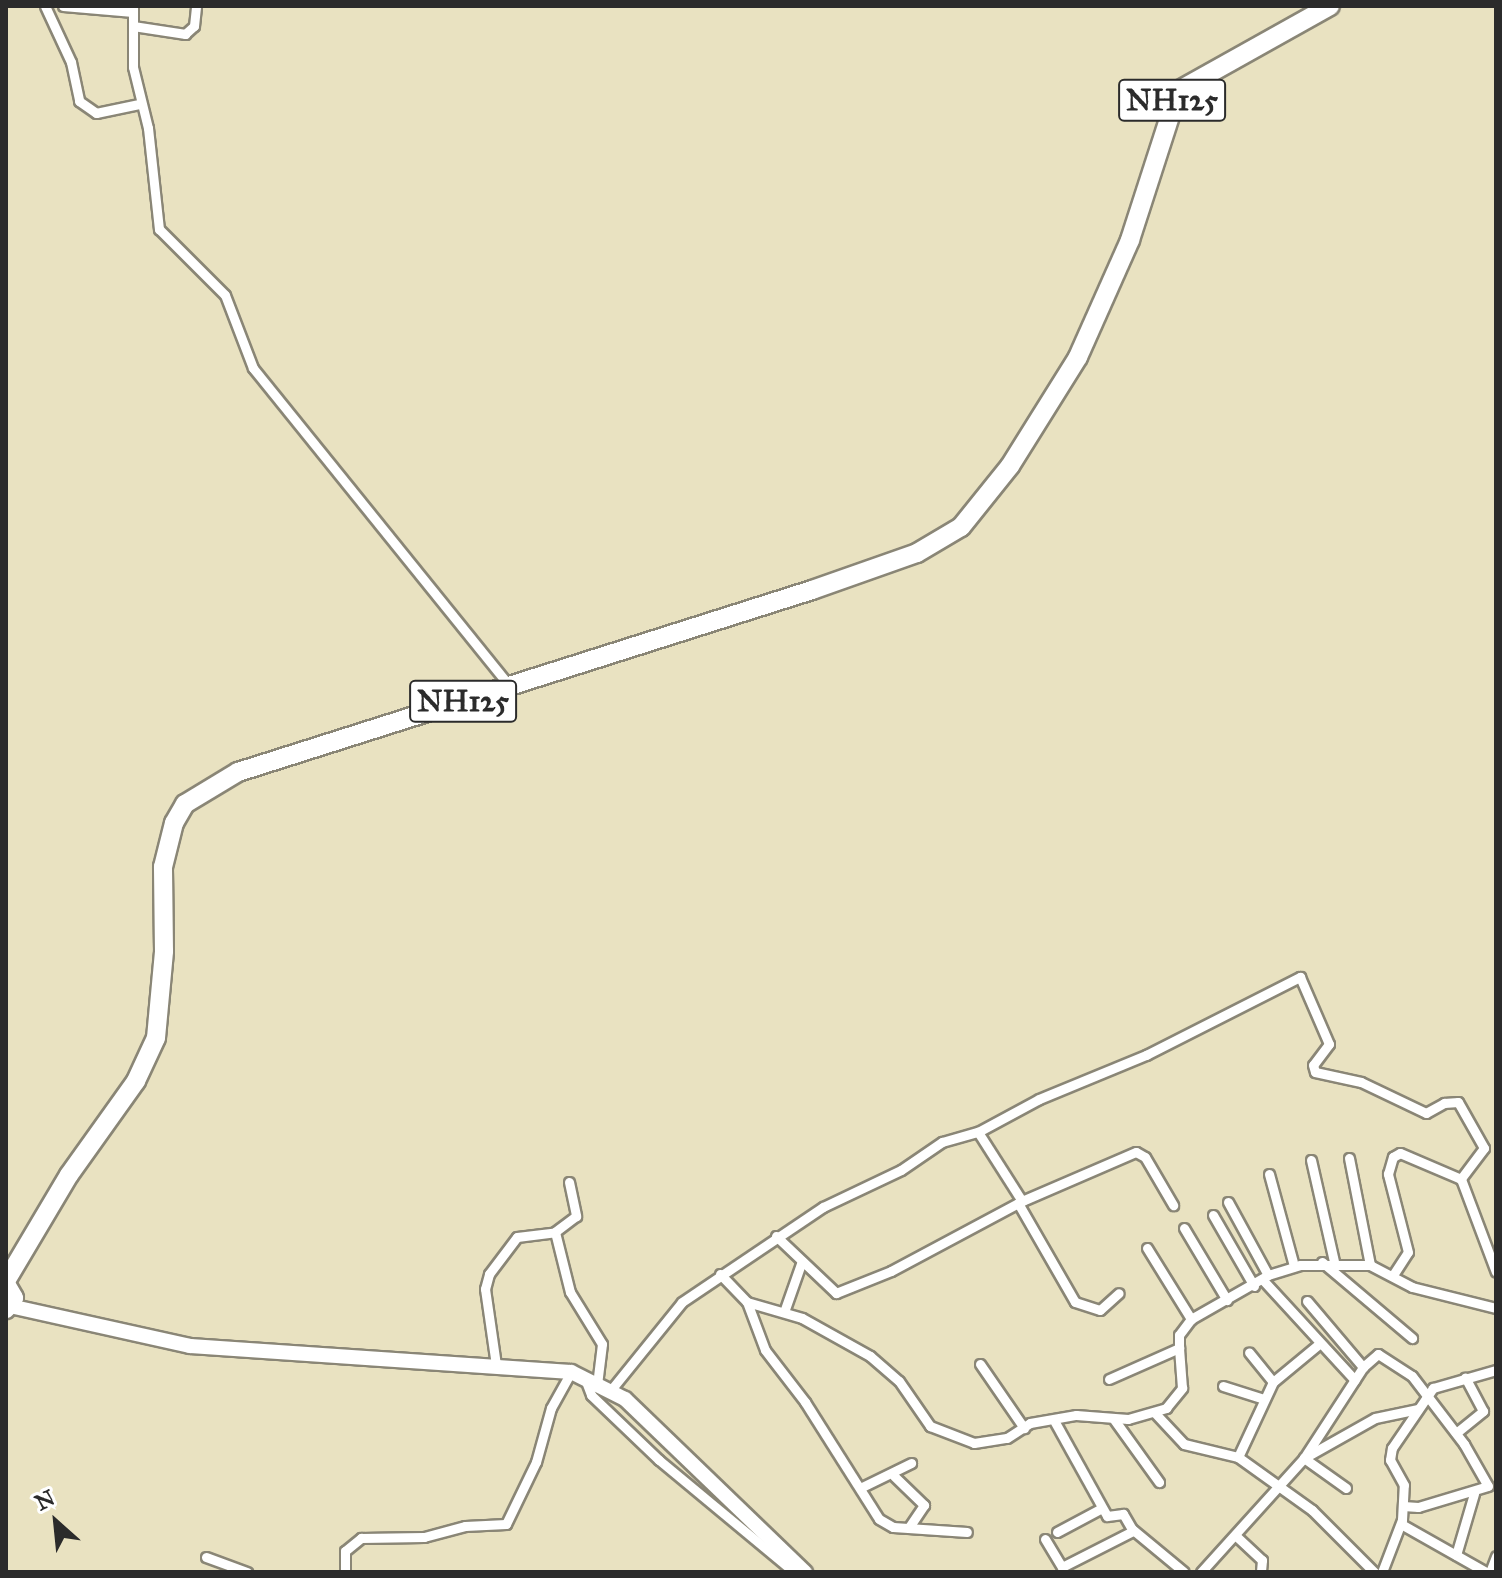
<!DOCTYPE html>
<html>
<head>
<meta charset="utf-8">
<style>
  body { margin:0 }
  #map { position:relative; width:1502px; height:1578px; overflow:hidden; background:#e9e2c1; font-family:"IM FELL Great Primer",serif }
  div>[style] { position:absolute }
  .roads { filter:drop-shadow(2px 0 #8a8676) drop-shadow(-2px 0 #8a8676) drop-shadow(0 2px #8a8676) drop-shadow(0 -2px #8a8676) }
  .street>* { height:9px; margin:-4.5px; padding:0 4.5px; transform-origin:4.5px; border-radius:4.5px; background:#fff }
  .secondary>* { height:14px; margin:-7px; padding:0 7px; transform-origin:7px; border-radius:7px; background:#fff }
  .highway>* { height:18px; margin:-9px; padding:0 9px; transform-origin:9px; border-radius:9px; background:#fff }
  span { translate:-50% -50%; white-space:nowrap; text-align:center; line-height:1.15; -webkit-text-stroke:6px #fff; paint-order:stroke }
  .shield-label span { padding:2px 6px; background:#fff; border:2px solid; border-radius:6px; -webkit-text-stroke-width:0 }
  .shield-label { font-size:30px; color:#2b2b2b; font-weight:700 }
  .frame { position:absolute; inset:0; border:8px solid #2b2b2b; pointer-events:none }
  .north { position:absolute; left:16px; top:1482px; width:80px; height:80px; -webkit-text-stroke:6px #fff; paint-order:stroke; rotate:333deg; font-size:22px; font-weight:700; line-height:32px; text-align:center; color:#2b2b2b }
  .north::after { content:''; display:block; margin:auto; width:28px; height:36px; background:#2b2b2b; clip-path:polygon(50% 0,100% 100%,50% 72%,0 100%) }
</style>
</head>
<body>
<div id="map">
  <div class="roads">
    <div class="street">
      <div style="left:45px;top:6px;width:62px;rotate:65.1deg"></div>
      <div style="left:71px;top:62px;width:40px;rotate:78deg"></div>
      <div style="left:79px;top:101px;width:21px;rotate:35deg"></div>
      <div style="left:96px;top:113px;width:44px;rotate:-11.8deg"></div>
      <div style="left:63px;top:6px;width:70px;rotate:4.9deg"></div>
      <div style="left:133px;top:6px;width:61px;rotate:90deg"></div>
      <div style="left:133px;top:67px;width:63px;rotate:76.2deg"></div>
      <div style="left:148px;top:128px;width:102px;rotate:83.8deg"></div>
      <div style="left:159px;top:229px;width:93px;rotate:45deg"></div>
      <div style="left:225px;top:295px;width:78px;rotate:69deg"></div>
      <div style="left:253px;top:368px;width:409px;rotate:51.1deg"></div>
      <div style="left:133px;top:26px;width:53px;rotate:8.7deg"></div>
      <div style="left:185px;top:34px;width:12px;rotate:-42deg"></div>
      <div style="left:194px;top:26px;width:20px;rotate:-84deg"></div>
      <div style="left:1349px;top:1158px;width:109px;rotate:78.9deg"></div>
      <div style="left:1311px;top:1160px;width:104px;rotate:77.2deg"></div>
      <div style="left:1269px;top:1174px;width:95px;rotate:74.8deg"></div>
      <div style="left:569px;top:1182px;width:35px;rotate:78deg"></div>
      <div style="left:576px;top:1216px;width:26px;rotate:143deg"></div>
      <div style="left:555px;top:1232px;width:62px;rotate:76deg"></div>
      <div style="left:570px;top:1292px;width:61px;rotate:58.4deg"></div>
      <div style="left:602px;top:1344px;width:41px;rotate:97deg"></div>
      <div style="left:1022px;top:1201px;width:124px;rotate:-23.3deg"></div>
      <div style="left:1136px;top:1152px;width:10px;rotate:29deg"></div>
      <div style="left:1145px;top:1157px;width:56px;rotate:59.7deg"></div>
      <div style="left:1228px;top:1202px;width:83px;rotate:61.3deg"></div>
      <div style="left:1018px;top:1203px;width:114px;rotate:60.1deg"></div>
      <div style="left:1075px;top:1302px;width:26px;rotate:18deg"></div>
      <div style="left:1100px;top:1310px;width:25px;rotate:-42deg"></div>
      <div style="left:1213px;top:1215px;width:82px;rotate:60deg"></div>
      <div style="left:1184px;top:1228px;width:84px;rotate:59.2deg"></div>
      <div style="left:776px;top:1236px;width:83px;rotate:43.5deg"></div>
      <div style="left:836px;top:1293px;width:59px;rotate:-21.8deg"></div>
      <div style="left:891px;top:1271px;width:149px;rotate:-28.1deg"></div>
      <div style="left:1022px;top:1201px;width:82px;rotate:-122.5deg"></div>
      <div style="left:1147px;top:1248px;width:84px;rotate:58.2deg"></div>
      <div style="left:1322px;top:1262px;width:118px;rotate:40.2deg"></div>
      <div style="left:720px;top:1274px;width:39px;rotate:46deg"></div>
      <div style="left:747px;top:1302px;width:57px;rotate:16.2deg"></div>
      <div style="left:802px;top:1318px;width:78px;rotate:29.2deg"></div>
      <div style="left:870px;top:1356px;width:38px;rotate:41deg"></div>
      <div style="left:899px;top:1381px;width:55px;rotate:55.4deg"></div>
      <div style="left:930px;top:1426px;width:47px;rotate:21.1deg"></div>
      <div style="left:974px;top:1443px;width:33px;rotate:-9deg"></div>
      <div style="left:1007px;top:1438px;width:27px;rotate:-33deg"></div>
      <div style="left:1030px;top:1423px;width:47px;rotate:-9.9deg"></div>
      <div style="left:1076px;top:1415px;width:52px;rotate:4.4deg"></div>
      <div style="left:1128px;top:1419px;width:40px;rotate:-16deg"></div>
      <div style="left:1166px;top:1408px;width:26px;rotate:-51deg"></div>
      <div style="left:1182px;top:1388px;width:40px;rotate:-94.3deg"></div>
      <div style="left:1393px;top:1275px;width:27px;rotate:-57deg"></div>
      <div style="left:1408px;top:1252px;width:81px;rotate:-104.4deg"></div>
      <div style="left:1388px;top:1174px;width:18px;rotate:-74deg"></div>
      <div style="left:1393px;top:1157px;width:8px;rotate:-30deg"></div>
      <div style="left:1400px;top:1153px;width:66px;rotate:23.1deg"></div>
      <div style="left:1461px;top:1179px;width:99px;rotate:69.4deg"></div>
      <div style="left:1262px;top:1279px;width:137px;rotate:47.4deg"></div>
      <div style="left:1307px;top:1301px;width:87px;rotate:49.7deg"></div>
      <div style="left:747px;top:1302px;width:51px;rotate:69.4deg"></div>
      <div style="left:765px;top:1350px;width:66px;rotate:52.4deg"></div>
      <div style="left:805px;top:1402px;width:138px;rotate:57.7deg"></div>
      <div style="left:879px;top:1519px;width:16px;rotate:30deg"></div>
      <div style="left:893px;top:1527px;width:74px;rotate:3.9deg"></div>
      <div style="left:784px;top:1312px;width:54px;rotate:-70.6deg"></div>
      <div style="left:980px;top:1364px;width:78px;rotate:55.5deg"></div>
      <div style="left:496px;top:1365px;width:77px;rotate:-98.2deg"></div>
      <div style="left:485px;top:1289px;width:16px;rotate:-75deg"></div>
      <div style="left:489px;top:1274px;width:46px;rotate:-52.9deg"></div>
      <div style="left:517px;top:1237px;width:38px;rotate:-7deg"></div>
      <div style="left:585px;top:1379px;width:17px;rotate:69deg"></div>
      <div style="left:591px;top:1395px;width:94px;rotate:43.7deg"></div>
      <div style="left:659px;top:1460px;width:175px;rotate:39.7deg"></div>
      <div style="left:1109px;top:1379px;width:77px;rotate:-23.9deg"></div>
      <div style="left:1179px;top:1348px;width:13px;rotate:-90deg"></div>
      <div style="left:1179px;top:1335px;width:20px;rotate:-53deg"></div>
      <div style="left:1191px;top:1319px;width:89px;rotate:-29.7deg"></div>
      <div style="left:1268px;top:1275px;width:34px;rotate:-17deg"></div>
      <div style="left:1300px;top:1265px;width:70px"></div>
      <div style="left:1370px;top:1265px;width:47px;rotate:27.6deg"></div>
      <div style="left:1412px;top:1287px;width:87px;rotate:14deg"></div>
      <div style="left:1273px;top:1382px;width:60px;rotate:-39.6deg"></div>
      <div style="left:1223px;top:1386px;width:43px;rotate:17.6deg"></div>
      <div style="left:610px;top:1391px;width:114px;rotate:-51deg"></div>
      <div style="left:682px;top:1302px;width:170px;rotate:-34deg"></div>
      <div style="left:823px;top:1207px;width:86px;rotate:-25.4deg"></div>
      <div style="left:901px;top:1170px;width:50px;rotate:-34.3deg"></div>
      <div style="left:942px;top:1142px;width:37px;rotate:-16deg"></div>
      <div style="left:978px;top:1132px;width:69px;rotate:-28.4deg"></div>
      <div style="left:1039px;top:1099px;width:116px;rotate:-22.4deg"></div>
      <div style="left:1146px;top:1055px;width:173px;rotate:-26.9deg"></div>
      <div style="left:1300px;top:977px;width:73px;rotate:66.6deg"></div>
      <div style="left:1329px;top:1044px;width:26px;rotate:127deg"></div>
      <div style="left:1313px;top:1065px;width:7px;rotate:74deg"></div>
      <div style="left:1315px;top:1072px;width:47px;rotate:12.3deg"></div>
      <div style="left:1361px;top:1082px;width:72px;rotate:25.5deg"></div>
      <div style="left:1426px;top:1113px;width:21px;rotate:-29deg"></div>
      <div style="left:1444px;top:1103px;width:14px;rotate:-4deg"></div>
      <div style="left:1458px;top:1102px;width:53px;rotate:60.5deg"></div>
      <div style="left:1484px;top:1148px;width:39px;rotate:127deg"></div>
      <div style="left:1154px;top:1412px;width:44px;rotate:46.8deg"></div>
      <div style="left:1184px;top:1444px;width:56px;rotate:13.5deg"></div>
      <div style="left:1238px;top:1457px;width:83px;rotate:-65deg"></div>
      <div style="left:1273px;top:1382px;width:38px;rotate:-129deg"></div>
      <div style="left:1113px;top:1418px;width:79px;rotate:54.3deg"></div>
      <div style="left:1456px;top:1433px;width:35px;rotate:-39deg"></div>
      <div style="left:1483px;top:1411px;width:38px;rotate:-118deg"></div>
      <div style="left:1238px;top:1457px;width:91px;rotate:35.6deg"></div>
      <div style="left:1312px;top:1510px;width:88px;rotate:45deg"></div>
      <div style="left:894px;top:1476px;width:42px;rotate:44deg"></div>
      <div style="left:924px;top:1505px;width:27px;rotate:124deg"></div>
      <div style="left:860px;top:1488px;width:57px;rotate:-26.1deg"></div>
      <div style="left:1346px;top:1488px;width:52px;rotate:-144.5deg"></div>
      <div style="left:1304px;top:1458px;width:108px;rotate:-57deg"></div>
      <div style="left:1363px;top:1367px;width:20px;rotate:-41deg"></div>
      <div style="left:1378px;top:1354px;width:40px;rotate:32.9deg"></div>
      <div style="left:1412px;top:1376px;width:86px;rotate:52.6deg"></div>
      <div style="left:1464px;top:1444px;width:48px;rotate:60.3deg"></div>
      <div style="left:1488px;top:1486px;width:73px;rotate:163.3deg"></div>
      <div style="left:1418px;top:1507px;width:15px;rotate:-176deg"></div>
      <div style="left:1401px;top:1524px;width:98px;rotate:29.5deg"></div>
      <div style="left:1132px;top:1529px;width:67px;rotate:39.6deg"></div>
      <div style="left:1057px;top:1532px;width:51px;rotate:-28.1deg"></div>
      <div style="left:1235px;top:1535px;width:37px;rotate:43deg"></div>
      <div style="left:1262px;top:1560px;width:12px;rotate:95deg"></div>
      <div style="left:1045px;top:1539px;width:33px;rotate:59deg"></div>
      <div style="left:1062px;top:1567px;width:80px;rotate:-26.9deg"></div>
      <div style="left:1133px;top:1531px;width:20px;rotate:-120deg"></div>
      <div style="left:1123px;top:1514px;width:16px;rotate:173deg"></div>
      <div style="left:1107px;top:1516px;width:107px;rotate:-119deg"></div>
      <div style="left:1456px;top:1555px;width:64px;rotate:-73.6deg"></div>
      <div style="left:206px;top:1557px;width:44px;rotate:20.1deg"></div>
      <div style="left:345px;top:1572px;width:21px;rotate:-90deg"></div>
      <div style="left:345px;top:1551px;width:21px;rotate:-39deg"></div>
      <div style="left:361px;top:1538px;width:63px;rotate:-0.9deg"></div>
      <div style="left:424px;top:1537px;width:42px;rotate:-15deg"></div>
      <div style="left:465px;top:1526px;width:41px;rotate:-2.8deg"></div>
      <div style="left:506px;top:1524px;width:69px;rotate:-64.2deg"></div>
      <div style="left:536px;top:1462px;width:56px;rotate:-74.5deg"></div>
      <div style="left:551px;top:1408px;width:41px;rotate:-60.9deg"></div>
      <div style="left:1201px;top:1572px;width:154px;rotate:-47.9deg"></div>
      <div style="left:1304px;top:1458px;width:81px;rotate:-29.4deg"></div>
      <div style="left:1375px;top:1418px;width:44px;rotate:-11.8deg"></div>
      <div style="left:1382px;top:1572px;width:56px;rotate:-69deg"></div>
      <div style="left:1402px;top:1520px;width:35px;rotate:-87deg"></div>
      <div style="left:1404px;top:1485px;width:29px;rotate:-119deg"></div>
      <div style="left:1390px;top:1460px;width:12px;rotate:-81deg"></div>
      <div style="left:1392px;top:1448px;width:73px;rotate:-55.7deg"></div>
      <div style="left:1433px;top:1388px;width:66px;rotate:-15.9deg"></div>
      <div style="left:1490px;top:1572px;width:17px;rotate:-69deg"></div>
    </div>
    <div class="secondary">
      <div style="left:10px;top:1306px;width:184px;rotate:12.5deg"></div>
      <div style="left:190px;top:1346px;width:382px;rotate:3.9deg"></div>
      <div style="left:571px;top:1372px;width:60px;rotate:26.6deg"></div>
      <div style="left:625px;top:1399px;width:250px;rotate:43.9deg"></div>
    </div>
    <div class="highway">
      <div style="left:6px;top:1281px;width:123px;rotate:-59.3deg"></div>
      <div style="left:69px;top:1175px;width:115px;rotate:-54.5deg"></div>
      <div style="left:136px;top:1081px;width:47px;rotate:-65.1deg"></div>
      <div style="left:156px;top:1038px;width:87px;rotate:-84.7deg"></div>
      <div style="left:164px;top:951px;width:84px;rotate:-90.7deg"></div>
      <div style="left:163px;top:867px;width:45px;rotate:-76deg"></div>
      <div style="left:174px;top:823px;width:22px;rotate:-60deg"></div>
      <div style="left:185px;top:804px;width:62px;rotate:-31.1deg"></div>
      <div style="left:238px;top:772px;width:602px;rotate:-17.59deg"></div>
      <div style="left:812px;top:590px;width:111px;rotate:-19.4deg"></div>
      <div style="left:917px;top:553px;width:51px;rotate:-30.6deg"></div>
      <div style="left:961px;top:527px;width:78px;rotate:-51.2deg"></div>
      <div style="left:1010px;top:466px;width:128px;rotate:-58deg"></div>
      <div style="left:1078px;top:357px;width:128px;rotate:-66deg"></div>
      <div style="left:1130px;top:240px;width:157px;rotate:-72.1deg"></div>
      <div style="left:1178px;top:91px;width:174px;rotate:-29.2deg"></div>
      <div style="left:6px;top:1284px;width:16px;rotate:60deg"></div>
      <div style="left:14px;top:1298px;width:14px;rotate:126deg"></div>
    </div>
  </div>
  <div class="shield-label">
    <span style="left:1172px;top:100px">NH125</span>
    <span style="left:463px;top:701px">NH125</span>
  </div>
  <div class="frame"></div>
  <div class="north">N</div>
</div>
</body>
</html>
